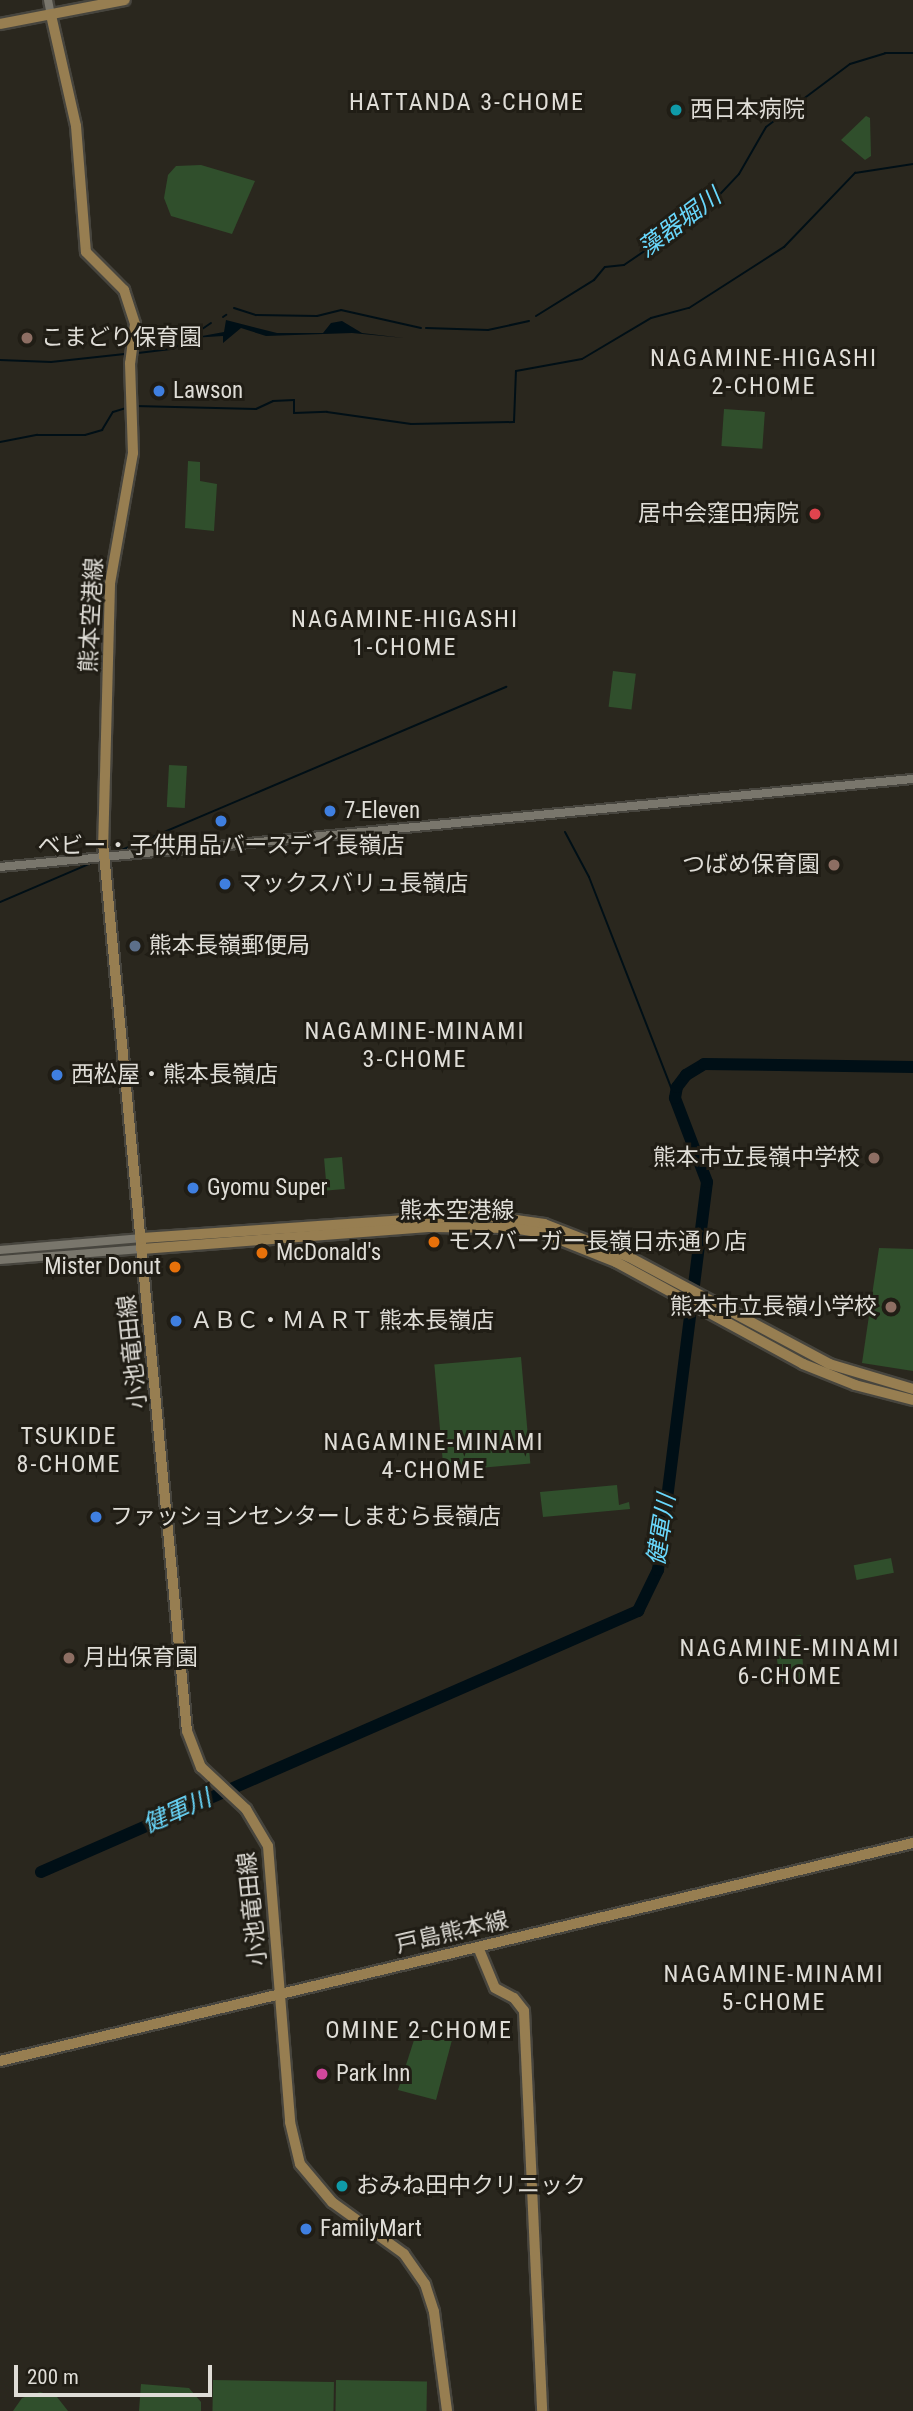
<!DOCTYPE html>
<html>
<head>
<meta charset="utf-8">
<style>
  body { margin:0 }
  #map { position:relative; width:913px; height:2411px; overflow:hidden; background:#2a271e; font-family:"Roboto Condensed","Noto Sans JP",sans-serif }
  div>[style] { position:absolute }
  .green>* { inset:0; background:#304f2c; transform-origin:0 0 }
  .water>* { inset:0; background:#000f16 }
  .stream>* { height:2px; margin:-1px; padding:0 1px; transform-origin:1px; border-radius:1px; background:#000f16 }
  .river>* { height:12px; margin:-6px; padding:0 6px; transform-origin:6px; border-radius:6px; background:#000f16 }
  .roads { filter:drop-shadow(2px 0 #47453e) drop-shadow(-2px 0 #47453e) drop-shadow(0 2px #47453e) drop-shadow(0 -2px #47453e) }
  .tertiary>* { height:8px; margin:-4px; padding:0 4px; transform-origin:4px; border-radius:4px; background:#79766c }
  .secondary>* { height:10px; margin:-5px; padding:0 5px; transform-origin:5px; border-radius:5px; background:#977e51 }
  .dots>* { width:19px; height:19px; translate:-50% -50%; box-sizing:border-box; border:4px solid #201d15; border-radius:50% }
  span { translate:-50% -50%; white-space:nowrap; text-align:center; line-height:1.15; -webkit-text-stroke:6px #201d15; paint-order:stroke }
  .poi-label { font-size:23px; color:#dfddd7 }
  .left { translate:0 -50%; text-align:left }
  .right { translate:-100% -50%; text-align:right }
  .street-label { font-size:23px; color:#dfddd7 }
  .neighbourhood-label { font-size:24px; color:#dfddd7; letter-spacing:2px }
  .water-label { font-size:24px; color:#69d8fd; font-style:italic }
  .scale { position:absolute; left:14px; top:2365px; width:198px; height:32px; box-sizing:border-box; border:4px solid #dfddd7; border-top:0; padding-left:9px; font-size:21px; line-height:24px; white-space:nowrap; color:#dfddd7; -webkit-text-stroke:5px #201d15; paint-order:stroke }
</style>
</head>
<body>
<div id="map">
  <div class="green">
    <div style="clip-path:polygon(866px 116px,870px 118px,871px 156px,865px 160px,841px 140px)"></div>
    <div style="clip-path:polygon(201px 165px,255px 181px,232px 234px,171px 216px,164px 198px,168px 175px,176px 166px)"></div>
    <div style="left:724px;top:409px;width:41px;height:37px;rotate:4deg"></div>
    <div style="clip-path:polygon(188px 461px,200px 462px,200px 481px,217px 484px,214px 531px,185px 528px)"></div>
    <div style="left:613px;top:671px;width:23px;height:36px;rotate:7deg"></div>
    <div style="left:169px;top:765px;width:18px;height:42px;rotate:3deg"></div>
    <div style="left:342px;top:1157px;width:32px;height:18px;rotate:85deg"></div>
    <div style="clip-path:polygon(879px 1248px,913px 1249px,913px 1371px,862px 1363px)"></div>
    <div style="left:521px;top:1357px;width:107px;height:87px;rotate:85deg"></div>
    <div style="clip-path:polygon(617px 1485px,619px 1505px,629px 1502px,630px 1509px,543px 1517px,540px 1492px)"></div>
    <div style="left:891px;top:1558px;width:15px;height:38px;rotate:79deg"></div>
    <div style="clip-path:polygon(801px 1635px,804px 1682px,780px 1682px,776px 1652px,782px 1638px)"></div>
    <div style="clip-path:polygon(414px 2040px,452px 2040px,436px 2100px,398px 2090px)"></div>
    <div style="left:213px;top:2380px;width:121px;height:31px;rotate:1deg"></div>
    <div style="left:336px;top:2380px;width:91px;height:31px;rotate:1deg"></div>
    <div style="clip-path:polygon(141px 2384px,189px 2388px,201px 2402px,201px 2411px,139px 2411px)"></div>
    <div style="clip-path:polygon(40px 2392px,57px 2397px,68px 2411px,13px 2411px,22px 2398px)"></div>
  </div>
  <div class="water">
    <div style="clip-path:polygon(226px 320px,277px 333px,323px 333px,331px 323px,342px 321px,362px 333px,404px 338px,352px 333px,266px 336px,241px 328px,223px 343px,223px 336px,191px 338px,224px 332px)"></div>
  </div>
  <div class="stream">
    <div style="left:234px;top:308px;width:23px;rotate:18deg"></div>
    <div style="left:256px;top:315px;width:61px;rotate:0.9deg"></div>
    <div style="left:317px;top:316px;width:25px;rotate:-14deg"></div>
    <div style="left:341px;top:310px;width:82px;rotate:12.7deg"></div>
    <div style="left:536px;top:316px;width:68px;rotate:-31.8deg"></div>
    <div style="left:594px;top:280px;width:17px;rotate:-50deg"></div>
    <div style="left:605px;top:267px;width:19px;rotate:-6deg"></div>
    <div style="left:624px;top:265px;width:99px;rotate:-34.3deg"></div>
    <div style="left:706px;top:209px;width:48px;rotate:-46.7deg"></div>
    <div style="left:739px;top:174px;width:54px;rotate:-60.1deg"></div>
    <div style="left:766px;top:127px;width:105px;rotate:-36.9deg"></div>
    <div style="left:850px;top:64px;width:37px;rotate:-17deg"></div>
    <div style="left:885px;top:53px;width:28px"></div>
    <div style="left:223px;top:317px;width:4px;rotate:-34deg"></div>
    <div style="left:426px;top:328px;width:62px;rotate:1.8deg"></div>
    <div style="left:488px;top:330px;width:42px;rotate:-12.4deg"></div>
    <div style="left:138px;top:353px;width:35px;rotate:-7deg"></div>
    <div style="left:173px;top:349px;width:46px;rotate:-34.4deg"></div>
    <div style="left:0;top:360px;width:51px;rotate:2.2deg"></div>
    <div style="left:51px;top:362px;width:74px;rotate:-6.2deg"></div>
    <div style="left:135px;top:406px;width:121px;rotate:1.4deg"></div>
    <div style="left:256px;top:409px;width:19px;rotate:-25deg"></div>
    <div style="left:273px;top:401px;width:21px;rotate:-3deg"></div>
    <div style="left:294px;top:400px;width:13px;rotate:90deg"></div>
    <div style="left:294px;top:413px;width:33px;rotate:-2deg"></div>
    <div style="left:327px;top:412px;width:85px;rotate:8.1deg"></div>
    <div style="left:411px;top:424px;width:103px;rotate:-1.1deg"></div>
    <div style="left:514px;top:422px;width:51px;rotate:-87.8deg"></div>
    <div style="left:516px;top:371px;width:67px;rotate:-10.3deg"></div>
    <div style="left:582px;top:359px;width:80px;rotate:-30.7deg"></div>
    <div style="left:651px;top:318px;width:39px;rotate:-15deg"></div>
    <div style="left:689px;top:308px;width:113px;rotate:-32.7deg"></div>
    <div style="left:784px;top:247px;width:103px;rotate:-46.2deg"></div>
    <div style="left:855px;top:173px;width:59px;rotate:-8.8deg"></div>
    <div style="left:0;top:442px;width:38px;rotate:-11deg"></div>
    <div style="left:37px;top:435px;width:48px"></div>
    <div style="left:85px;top:435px;width:18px;rotate:-16deg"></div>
    <div style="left:102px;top:430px;width:21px;rotate:-59deg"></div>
    <div style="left:113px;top:412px;width:14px;rotate:-17deg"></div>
    <div style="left:565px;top:832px;width:51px;rotate:61.9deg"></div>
    <div style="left:589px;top:877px;width:237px;rotate:68.7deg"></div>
    <div style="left:117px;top:852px;width:423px;rotate:-23deg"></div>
    <div style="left:0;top:902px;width:104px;rotate:-23.1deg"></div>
  </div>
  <div class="river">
    <div style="left:41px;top:1872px;width:652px;rotate:-23.61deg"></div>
    <div style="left:638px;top:1611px;width:46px;rotate:-64deg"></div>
    <div style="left:658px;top:1570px;width:391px;rotate:-82.8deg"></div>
    <div style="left:707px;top:1182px;width:90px;rotate:-110.9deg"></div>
    <div style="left:675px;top:1098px;width:11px;rotate:-80deg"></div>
    <div style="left:677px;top:1087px;width:15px;rotate:-53deg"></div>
    <div style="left:686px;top:1075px;width:21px;rotate:-31deg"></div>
    <div style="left:704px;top:1064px;width:209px;rotate:0.8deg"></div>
  </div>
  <div class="roads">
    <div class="tertiary">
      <div style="left:48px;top:0;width:15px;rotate:79deg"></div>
      <div style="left:0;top:867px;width:917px;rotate:-5.51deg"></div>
      <div style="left:0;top:1250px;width:143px;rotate:-4.8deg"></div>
      <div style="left:0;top:1260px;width:142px;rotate:-4.4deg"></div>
    </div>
    <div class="secondary">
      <div style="left:51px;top:15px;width:114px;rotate:77.3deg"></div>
      <div style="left:76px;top:126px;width:126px;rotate:85.5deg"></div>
      <div style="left:86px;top:252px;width:54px;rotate:45deg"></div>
      <div style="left:124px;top:290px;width:36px;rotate:72deg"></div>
      <div style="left:135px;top:324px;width:39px;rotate:97deg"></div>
      <div style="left:130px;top:363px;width:90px;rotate:88.1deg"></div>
      <div style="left:133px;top:453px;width:133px;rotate:100deg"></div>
      <div style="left:110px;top:584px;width:259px;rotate:91.5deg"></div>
      <div style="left:103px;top:843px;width:892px;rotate:84.6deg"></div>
      <div style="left:187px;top:1731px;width:39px;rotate:69deg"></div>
      <div style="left:201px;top:1767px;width:62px;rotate:43deg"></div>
      <div style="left:246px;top:1809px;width:43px;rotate:59.3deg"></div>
      <div style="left:268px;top:1846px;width:277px;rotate:85.4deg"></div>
      <div style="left:290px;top:2122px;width:43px;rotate:76.6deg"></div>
      <div style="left:300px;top:2164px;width:50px;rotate:49.9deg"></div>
      <div style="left:332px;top:2202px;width:89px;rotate:35.8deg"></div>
      <div style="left:404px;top:2254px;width:37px;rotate:55deg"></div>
      <div style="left:425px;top:2284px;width:29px;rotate:72deg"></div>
      <div style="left:434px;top:2312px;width:100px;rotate:82.5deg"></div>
      <div style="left:0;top:24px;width:127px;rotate:-10.9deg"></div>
      <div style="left:142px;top:1238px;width:309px;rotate:-3.9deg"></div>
      <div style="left:450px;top:1217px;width:37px;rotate:-2deg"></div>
      <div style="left:487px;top:1216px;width:58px;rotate:8deg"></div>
      <div style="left:544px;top:1224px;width:91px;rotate:21.2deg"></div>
      <div style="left:629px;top:1257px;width:227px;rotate:28.1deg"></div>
      <div style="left:829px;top:1364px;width:88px;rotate:16.6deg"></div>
      <div style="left:142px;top:1249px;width:287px;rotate:-4.4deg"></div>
      <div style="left:428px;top:1227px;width:84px;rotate:0.7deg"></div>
      <div style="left:512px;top:1228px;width:31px;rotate:9deg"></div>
      <div style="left:543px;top:1233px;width:79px;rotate:21.7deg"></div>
      <div style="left:616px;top:1262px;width:213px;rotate:28.6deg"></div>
      <div style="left:803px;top:1364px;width:56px;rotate:22deg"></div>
      <div style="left:855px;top:1385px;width:60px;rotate:14.5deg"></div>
      <div style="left:478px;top:1947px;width:44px;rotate:67.5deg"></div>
      <div style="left:495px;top:1988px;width:21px;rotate:28deg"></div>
      <div style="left:514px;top:1998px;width:16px;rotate:52deg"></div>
      <div style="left:524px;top:2011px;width:400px;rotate:87.4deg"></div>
      <div style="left:0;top:2061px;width:939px;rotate:-13.43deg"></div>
    </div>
  </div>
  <div class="dots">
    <div style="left:676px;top:110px;background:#0f9aa8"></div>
    <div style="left:27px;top:338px;background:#8d6e63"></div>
    <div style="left:159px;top:391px;background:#3f7fe0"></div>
    <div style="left:815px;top:514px;background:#e0444e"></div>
    <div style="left:330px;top:811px;background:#3f7fe0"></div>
    <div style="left:221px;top:821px;background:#3f7fe0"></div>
    <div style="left:834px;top:865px;background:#8d6e63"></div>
    <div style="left:225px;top:884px;background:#3f7fe0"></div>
    <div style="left:135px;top:946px;background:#5c6f8a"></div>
    <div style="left:57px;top:1075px;background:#3f7fe0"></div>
    <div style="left:874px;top:1158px;background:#8d6e63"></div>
    <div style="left:193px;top:1188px;background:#3f7fe0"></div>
    <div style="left:434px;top:1242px;background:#e8710a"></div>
    <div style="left:262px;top:1253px;background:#e8710a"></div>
    <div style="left:175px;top:1267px;background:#e8710a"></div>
    <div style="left:891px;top:1307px;background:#8d6e63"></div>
    <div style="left:176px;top:1321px;background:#3f7fe0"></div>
    <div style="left:96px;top:1517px;background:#3f7fe0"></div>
    <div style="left:69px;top:1658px;background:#8d6e63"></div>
    <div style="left:322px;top:2074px;background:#d1479c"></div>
    <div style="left:342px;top:2186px;background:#0f9aa8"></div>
    <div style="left:306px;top:2229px;background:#3f7fe0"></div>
  </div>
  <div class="poi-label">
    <span class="left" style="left:690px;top:110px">西日本病院</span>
    <span class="left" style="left:41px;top:338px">こまどり保育園</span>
    <span class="left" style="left:173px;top:391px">Lawson</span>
    <span class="right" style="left:799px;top:514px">居中会窪田病院</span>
    <span class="left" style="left:344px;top:811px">7-Eleven</span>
    <span style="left:221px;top:846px">ベビー・子供用品バースデイ長嶺店</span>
    <span class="right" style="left:820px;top:865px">つばめ保育園</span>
    <span class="left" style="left:239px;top:884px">マックスバリュ長嶺店</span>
    <span class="left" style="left:149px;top:946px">熊本長嶺郵便局</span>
    <span class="left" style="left:71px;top:1075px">西松屋・熊本長嶺店</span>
    <span class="right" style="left:860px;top:1158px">熊本市立長嶺中学校</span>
    <span class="left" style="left:207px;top:1188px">Gyomu Super</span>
    <span class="left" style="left:448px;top:1242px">モスバーガー長嶺日赤通り店</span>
    <span class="left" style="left:276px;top:1253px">McDonald's</span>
    <span class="right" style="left:161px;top:1267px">Mister Donut</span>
    <span class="right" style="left:877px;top:1307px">熊本市立長嶺小学校</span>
    <span class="left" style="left:190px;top:1321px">ＡＢＣ・ＭＡＲＴ 熊本長嶺店</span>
    <span class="left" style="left:110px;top:1517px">ファッションセンターしまむら長嶺店</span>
    <span class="left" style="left:83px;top:1658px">月出保育園</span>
    <span class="left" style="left:336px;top:2074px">Park Inn</span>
    <span class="left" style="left:356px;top:2186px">おみね田中クリニック</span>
    <span class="left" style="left:320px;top:2229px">FamilyMart</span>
  </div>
  <div class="street-label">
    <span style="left:92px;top:615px;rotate:-87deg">熊本空港線</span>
    <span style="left:457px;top:1211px">熊本空港線</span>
    <span style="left:133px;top:1352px;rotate:-96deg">小池竜田線</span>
    <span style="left:253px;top:1909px;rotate:-96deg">小池竜田線</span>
    <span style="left:452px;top:1933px;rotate:-13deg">戸島熊本線</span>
  </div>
  <div class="neighbourhood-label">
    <span style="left:467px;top:103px">HATTANDA 3-CHOME</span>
    <span style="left:764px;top:373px">NAGAMINE-HIGASHI<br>2-CHOME</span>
    <span style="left:405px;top:634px">NAGAMINE-HIGASHI<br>1-CHOME</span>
    <span style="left:415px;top:1046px">NAGAMINE-MINAMI<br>3-CHOME</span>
    <span style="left:69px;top:1451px">TSUKIDE<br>8-CHOME</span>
    <span style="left:434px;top:1457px">NAGAMINE-MINAMI<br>4-CHOME</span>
    <span style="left:790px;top:1663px">NAGAMINE-MINAMI<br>6-CHOME</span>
    <span style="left:774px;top:1989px">NAGAMINE-MINAMI<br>5-CHOME</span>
    <span style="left:419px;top:2031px">OMINE 2-CHOME</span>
  </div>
  <div class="water-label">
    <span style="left:680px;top:223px;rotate:-37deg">藻器堀川</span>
    <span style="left:662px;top:1530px;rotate:-81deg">健軍川</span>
    <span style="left:177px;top:1812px;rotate:-24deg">健軍川</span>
  </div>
  <div class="scale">200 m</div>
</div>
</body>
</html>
